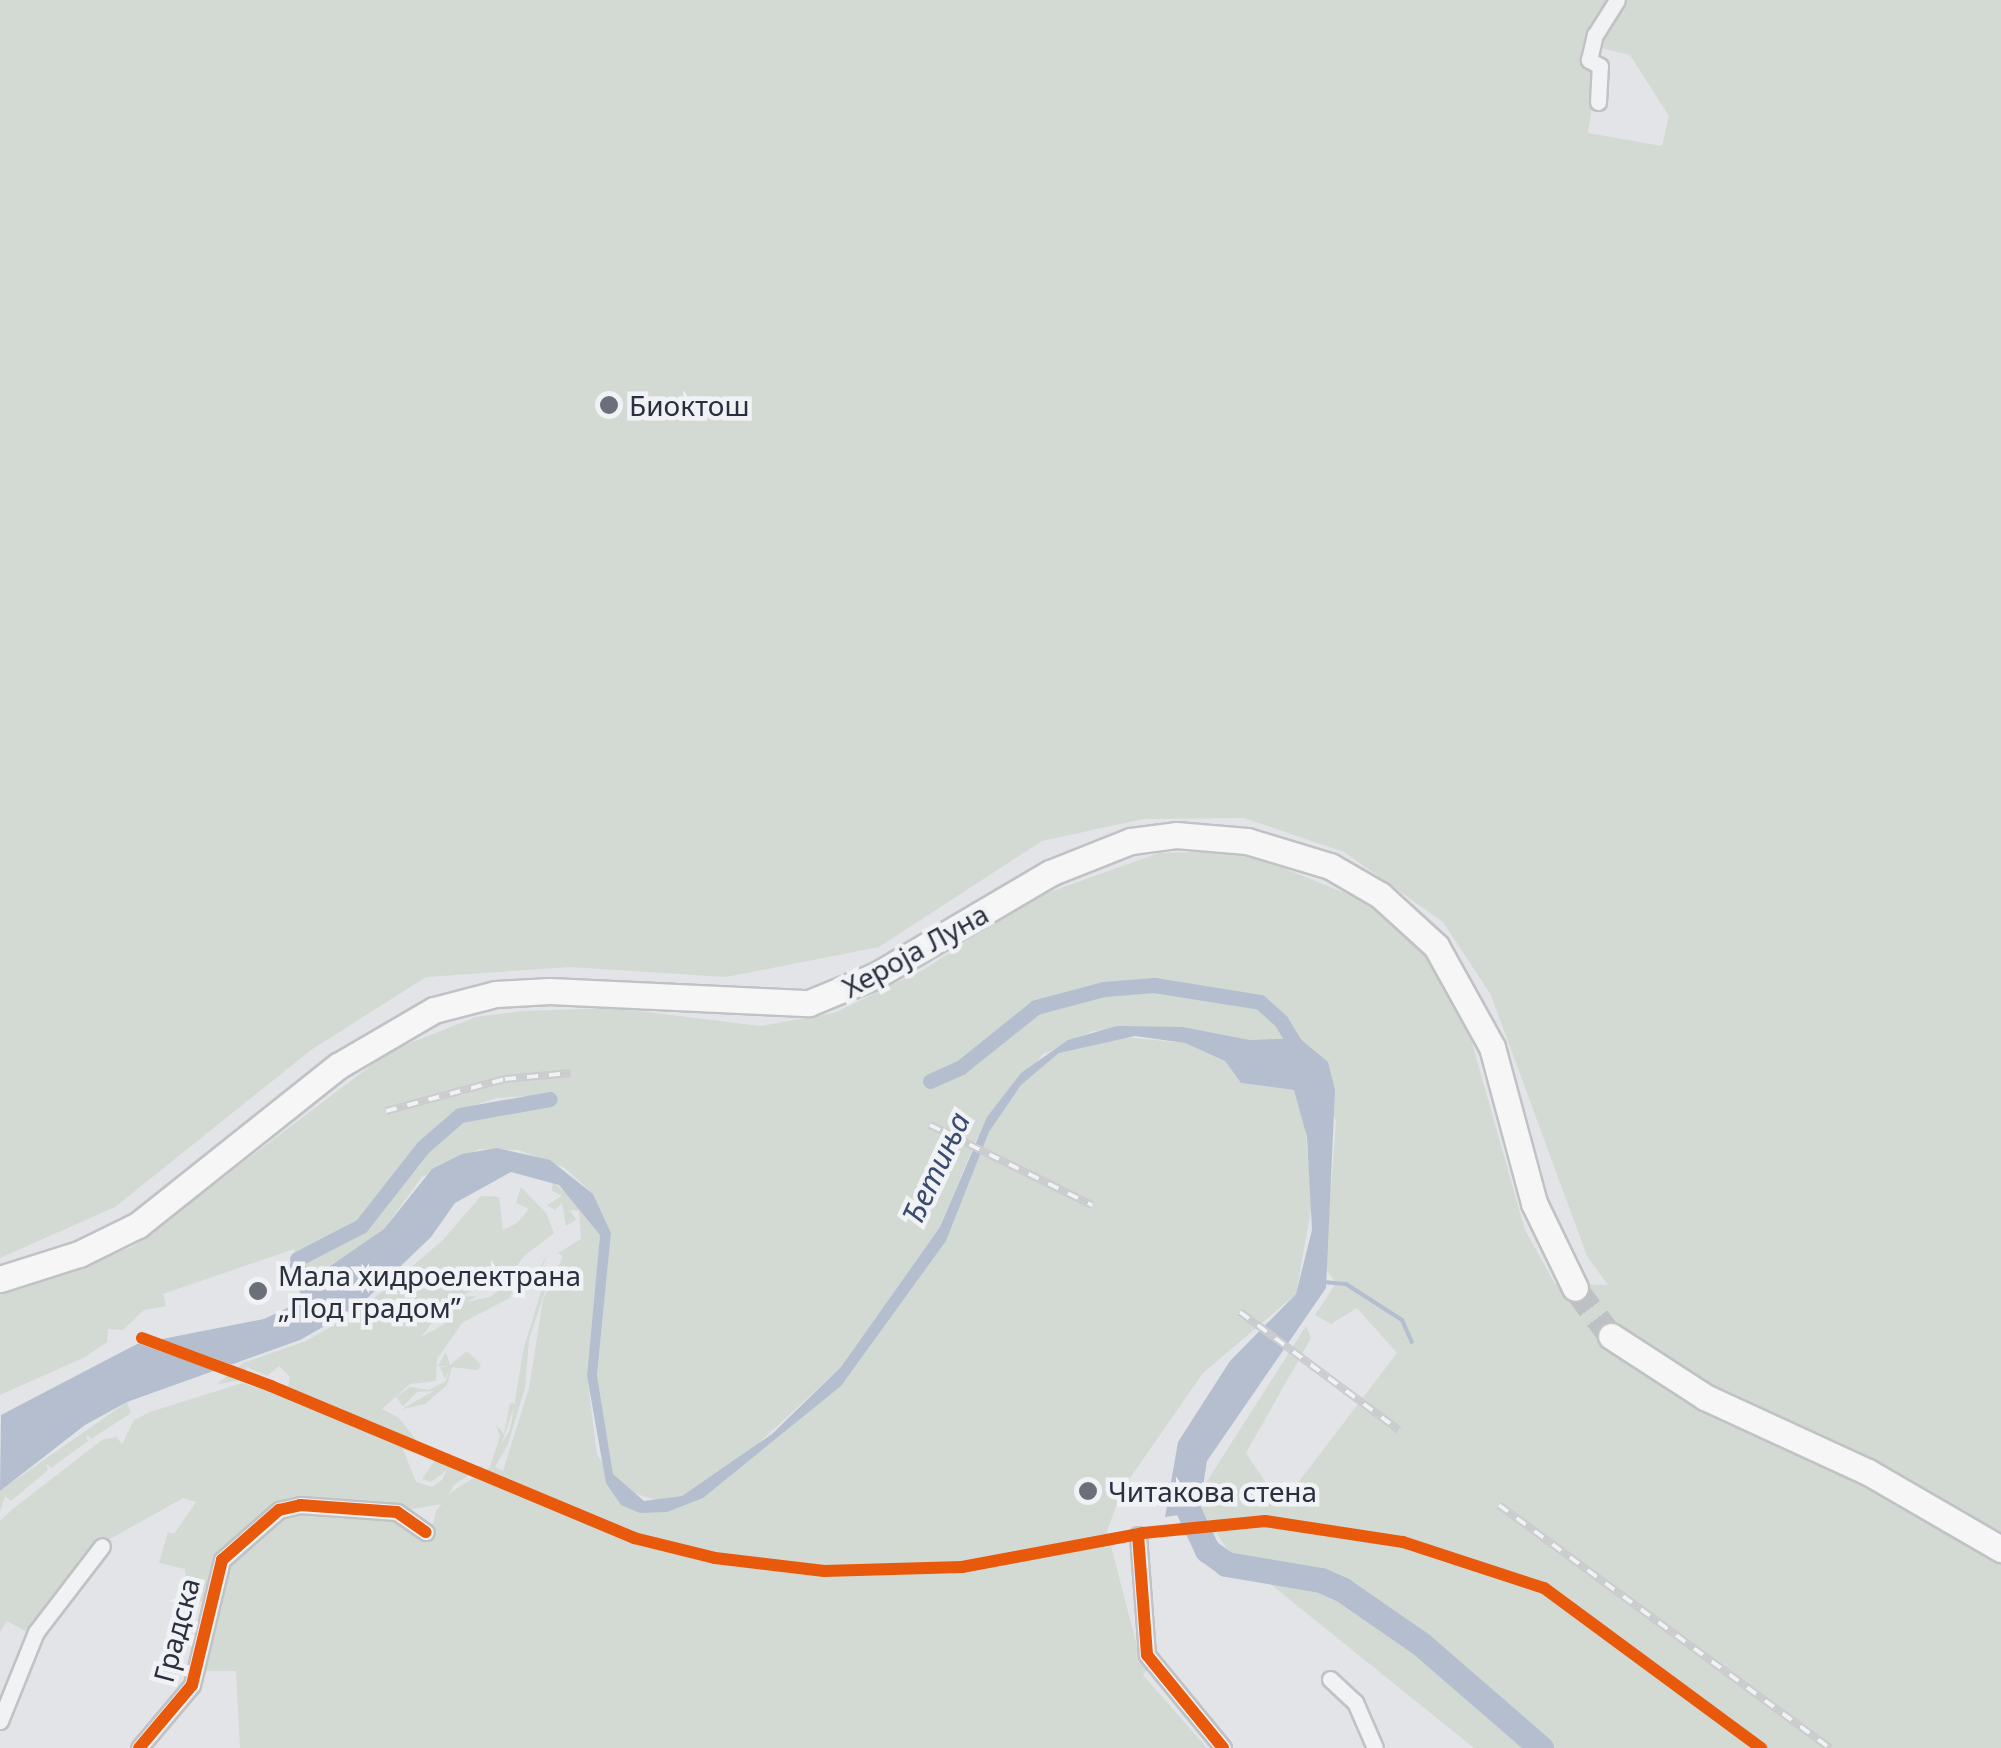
<!DOCTYPE html>
<html>
<head>
<meta charset="utf-8">
<style>
  body { margin:0 }
  #map { position:relative; width:2001px; height:1748px; overflow:hidden; background:#e2e4e7; font-family:"Noto Sans",sans-serif }
  div>[style] { position:absolute }
  .green>* { inset:0; background:#d2dad3 }
  .water>* { inset:0; background:#b4becf }
  .pier>* { inset:0; background:#e2e4e7 }
  .stream>* { height:4px; margin:-2px; padding:0 2px; transform-origin:2px; border-radius:2px; background:#b4becf }
  .canal>* { height:15px; margin:-7.5px; padding:0 7.5px; transform-origin:7.5px; border-radius:7.5px; background:#b4becf }
  .river>* { height:25px; margin:-12.5px; padding:0 12.5px; transform-origin:12.5px; border-radius:12.5px; background:#b4becf }
  .primary-tunnel>* { height:25px; margin-top:-12.5px; transform-origin:0; background:repeating-linear-gradient(90deg,#bdc0c5 0 25px,transparent 0 37px) }
  .roads { filter:drop-shadow(2px 0 #c1c2c5) drop-shadow(-2px 0 #c1c2c5) drop-shadow(0 2px #c1c2c5) drop-shadow(0 -2px #c1c2c5) }
  .street>* { height:15px; margin:-7.5px; padding:0 7.5px; transform-origin:7.5px; border-radius:7.5px; background:#f1f2f4 }
  .primary>* { height:25px; margin:-12.5px; padding:0 12.5px; transform-origin:12.5px; border-radius:12.5px; background:#f6f6f6 }
  .rail>* { height:8px; margin-top:-4px; transform-origin:0; background:repeating-linear-gradient(90deg,#f0f2f6 0 11px,#cbccce 0 22px); box-sizing:border-box; border-block:2px solid #cbccce }
  .cycleway>* { height:12px; margin:-6px; padding:0 6px; transform-origin:6px; border-radius:6px; background:#e8590c }
  .dots>* { width:28px; height:28px; translate:-50% -50%; box-sizing:border-box; border:5px solid #f0f2f6; border-radius:50% }
  span { translate:-50% -50%; white-space:nowrap; text-align:center; line-height:1.15; -webkit-text-stroke:9px #f0f2f6; paint-order:stroke }
  .poi-label { font-size:28px; color:#2b303e }
  .left { translate:0 -50%; text-align:left }
  .street-label { font-size:28px; color:#2b303e }
  .water-label { font-size:30px; color:#394b6e; font-style:italic }
</style>
</head>
<body>
<div id="map">
  <div class="green">
    <div style="clip-path:polygon(evenodd,0 0,2001px 0,2001px 1748px,1474px 1748px,1227px 1549px,1195px 1500px,1306px 1326px,1311px 1338px,1246px 1453px,1281px 1505px,1397px 1353px,1357px 1308px,1331px 1324px,1315px 1315px,1336px 1283px,1325px 1268px,1336px 1121px,1299px 1038px,1250px 1040px,1183px 1027px,1093px 1031px,1042px 1055px,976px 1140px,940px 1227px,841px 1367px,750px 1451px,682px 1496px,661px 1502px,625px 1490px,613px 1474px,597px 1375px,611px 1233px,593px 1194px,565px 1168px,518px 1150px,479px 1149px,422px 1177px,384px 1229px,310px 1282px,299px 1263px,363px 1231px,448px 1128px,483px 1112px,549px 1104px,549px 1095px,497px 1098px,458px 1110px,419px 1143px,348px 1231px,295px 1255px,294px 1249px,163px 1294px,166px 1306px,144px 1310px,123px 1330px,108px 1329px,107px 1342px,85px 1357px,0 1395px,0 1295px,132px 1247px,390px 1051px,476px 1017px,523px 1011px,614px 1008px,760px 1026px,834px 1013px,925px 969px,1033px 898px,1159px 853px,1242px 851px,1374px 905px,1431px 962px,1468px 1029px,1525px 1230px,1555px 1284px,1608px 1285px,1587px 1256px,1491px 995px,1443px 922px,1344px 852px,1244px 818px,1143px 819px,1042px 841px,879px 947px,726px 977px,570px 967px,426px 977px,311px 1050px,115px 1207px,0 1258px,0 0,1601px 48px,1630px 55px,1669px 116px,1662px 146px,1588px 133px,1601px 48px)"></div>
    <div style="clip-path:polygon(1113px 1036px,1185px 1043px,1225px 1061px,1241px 1083px,1294px 1090px,1304px 1113px,1312px 1204px,1296px 1294px,1203px 1373px,1123px 1488px,1107px 1531px,1138px 1650px,1154px 1661px,1143px 1675px,1207px 1748px,240px 1748px,236px 1671px,201px 1671px,221px 1569px,287px 1509px,399px 1516px,426px 1540px,430px 1536px,436px 1511px,450px 1493px,490px 1467px,500px 1436px,496px 1425px,504px 1434px,510px 1403px,515px 1404px,501px 1445px,510px 1430px,524px 1347px,544px 1282px,538px 1272px,547px 1254px,541px 1271px,548px 1282px,529px 1340px,525px 1388px,508px 1444px,495px 1467px,503px 1471px,529px 1388px,543px 1300px,563px 1256px,558px 1253px,581px 1239px,579px 1211px,570px 1210px,576px 1220px,566px 1226px,562px 1203px,555px 1210px,547px 1205px,562px 1196px,552px 1191px,553px 1182px,574px 1200px,600px 1235px,587px 1376px,597px 1455px,640px 1513px,703px 1498px,841px 1386px,946px 1241px,989px 1132px,1021px 1085px,1059px 1053px)"></div>
    <div style="clip-path:polygon(521px 1187px,546px 1213px,554px 1233px,524px 1256px,513px 1271px,448px 1302px,421px 1337px,443px 1325px,458px 1297px,476px 1296px,512px 1274px,467px 1302px,490px 1297px,508px 1284px,519px 1265px,510px 1298px,463px 1322px,437px 1359px,436px 1381px,410px 1384px,382px 1409px,399px 1418px,422px 1447px,417px 1454px,403px 1449px,416px 1482px,432px 1487px,442px 1480px,447px 1470px,431px 1482px,422px 1479px,437px 1457px,453px 1467px,484px 1466px,455px 1484px,442px 1504px,406px 1510px,293px 1501px,231px 1543px,205px 1601px,187px 1605px,185px 1569px,159px 1563px,168px 1532px,174px 1534px,196px 1502px,183px 1498px,103px 1543px,29px 1633px,7px 1621px,0 1632px,0 1521px,14px 1508px,102px 1440px,116px 1437px,122px 1444px,134px 1420px,150px 1412px,242px 1383px,286px 1397px,290px 1377px,279px 1366px,267px 1376px,247px 1367px,242px 1380px,217px 1384px,243px 1363px,306px 1341px,360px 1310px,442px 1241px,481px 1196px,499px 1197px,503px 1230px,517px 1223px,529px 1209px,516px 1203px)"></div>
    <div style="clip-path:polygon(467px 1351px,481px 1365px,478px 1370px,452px 1367px,447px 1385px,425px 1404px,402px 1409px,434px 1391px,417px 1392px,403px 1406px,396px 1397px,410px 1387px,429px 1390px,446px 1381px,449px 1370px,445px 1379px,440px 1367px,449px 1367px,438px 1366px,446px 1352px,450px 1365px)"></div>
    <div style="clip-path:polygon(127px 1402px,131px 1413px,91px 1439px,86px 1434px,88px 1441px,51px 1468px,46px 1463px,48px 1470px,11px 1501px,5px 1496px,0 1511px,0 1491px,8px 1485px)"></div>
  </div>
  <div class="water">
    <div style="clip-path:polygon(1117px 1026px,1183px 1027px,1250px 1040px,1299px 1038px,1328px 1062px,1335px 1090px,1326px 1288px,1207px 1461px,1199px 1512px,1165px 1517px,1178px 1442px,1230px 1361px,1296px 1294px,1312px 1230px,1307px 1137px,1294px 1090px,1241px 1083px,1225px 1061px,1185px 1043px,1135px 1036px,1059px 1053px,1021px 1085px,989px 1132px,946px 1241px,841px 1386px,703px 1498px,667px 1512px,640px 1513px,621px 1505px,606px 1483px,587px 1376px,600px 1235px,559px 1185px,511px 1172px,455px 1203px,431px 1237px,358px 1307px,300px 1340px,127px 1402px,85px 1425px,0 1491px,1px 1415px,137px 1344px,264px 1319px,296px 1304px,309px 1297px,313px 1278px,384px 1229px,432px 1169px,462px 1154px,497px 1148px,550px 1160px,593px 1194px,611px 1233px,597px 1375px,613px 1474px,644px 1501px,682px 1496px,772px 1434px,841px 1367px,940px 1227px,987px 1117px,1021px 1073px,1068px 1040px)"></div>
  </div>
  <div class="pier">
    <div style="clip-path:polygon(158px 1338px,238px 1367px,224px 1374px,140px 1344px)"></div>
  </div>
  <div class="stream">
    <div style="left:1323px;top:1282px;width:23px;rotate:5deg"></div>
    <div style="left:1346px;top:1284px;width:67px;rotate:32.7deg"></div>
    <div style="left:1402px;top:1320px;width:24px;rotate:66deg"></div>
  </div>
  <div class="canal">
    <div style="left:930px;top:1081px;width:34px;rotate:-24deg"></div>
    <div style="left:961px;top:1067px;width:96px;rotate:-38.7deg"></div>
    <div style="left:1036px;top:1007px;width:70px;rotate:-14.8deg"></div>
    <div style="left:1104px;top:989px;width:50px;rotate:-4.6deg"></div>
    <div style="left:1154px;top:985px;width:107px;rotate:9.1deg"></div>
    <div style="left:1260px;top:1002px;width:28px;rotate:42deg"></div>
    <div style="left:1281px;top:1021px;width:39px;rotate:59deg"></div>
    <div style="left:297px;top:1259px;width:72px;rotate:-27.3deg"></div>
    <div style="left:361px;top:1226px;width:100px;rotate:-51.9deg"></div>
    <div style="left:423px;top:1147px;width:49px;rotate:-40.9deg"></div>
    <div style="left:460px;top:1115px;width:91px;rotate:-10.1deg"></div>
    <div style="left:297px;top:1265px;width:49px;rotate:68.6deg"></div>
  </div>
  <div class="river">
    <div style="left:1191px;top:1484px;width:22px;rotate:103deg"></div>
    <div style="left:1186px;top:1505px;width:50px;rotate:65deg"></div>
    <div style="left:1207px;top:1550px;width:24px;rotate:36deg"></div>
    <div style="left:1226px;top:1564px;width:96px;rotate:9.6deg"></div>
    <div style="left:1321px;top:1580px;width:24px;rotate:24deg"></div>
    <div style="left:1343px;top:1590px;width:95px;rotate:34.7deg"></div>
    <div style="left:1421px;top:1644px;width:159px;rotate:40.9deg"></div>
  </div>
  <div class="primary-tunnel">
    <div style="left:1575px;top:1288px;width:60px;rotate:53.1deg"></div>
  </div>
  <div class="roads">
    <div class="street">
      <div style="left:1598px;top:102px;width:36px;rotate:-87deg"></div>
      <div style="left:1600px;top:66px;width:13px;rotate:-151deg"></div>
      <div style="left:1589px;top:60px;width:26px;rotate:-77deg"></div>
      <div style="left:1595px;top:35px;width:41px;rotate:-57.8deg"></div>
      <div style="left:1138px;top:1535px;width:120px;rotate:85.7deg"></div>
      <div style="left:1147px;top:1655px;width:120px;rotate:50.7deg"></div>
      <div style="left:1330px;top:1679px;width:34px;rotate:43deg"></div>
      <div style="left:1355px;top:1702px;width:50px;rotate:66.5deg"></div>
      <div style="left:0;top:1721px;width:96px;rotate:-68deg"></div>
      <div style="left:36px;top:1632px;width:108px;rotate:-52.5deg"></div>
      <div style="left:139px;top:1748px;width:82px;rotate:-49.9deg"></div>
      <div style="left:192px;top:1685px;width:129px;rotate:-76.5deg"></div>
      <div style="left:222px;top:1560px;width:76px;rotate:-41.3deg"></div>
      <div style="left:279px;top:1510px;width:22px;rotate:-13deg"></div>
      <div style="left:300px;top:1505px;width:97px;rotate:4.1deg"></div>
      <div style="left:397px;top:1512px;width:35px;rotate:35deg"></div>
    </div>
    <div class="primary">
      <div style="left:0;top:1279px;width:83px;rotate:-17.6deg"></div>
      <div style="left:79px;top:1254px;width:66px;rotate:-26.2deg"></div>
      <div style="left:138px;top:1225px;width:256px;rotate:-38.5deg"></div>
      <div style="left:338px;top:1066px;width:111px;rotate:-30.3deg"></div>
      <div style="left:434px;top:1010px;width:64px;rotate:-14.5deg"></div>
      <div style="left:496px;top:994px;width:54px;rotate:-3.2deg"></div>
      <div style="left:550px;top:991px;width:259px;rotate:2.7deg"></div>
      <div style="left:809px;top:1003px;width:74px;rotate:-22.4deg"></div>
      <div style="left:877px;top:975px;width:201px;rotate:-30.5deg"></div>
      <div style="left:1050px;top:873px;width:87px;rotate:-21.6deg"></div>
      <div style="left:1131px;top:841px;width:45px;rotate:-7.6deg"></div>
      <div style="left:1176px;top:835px;width:71px;rotate:4.8deg"></div>
      <div style="left:1247px;top:841px;width:87px;rotate:16.8deg"></div>
      <div style="left:1330px;top:866px;width:58px;rotate:30.1deg"></div>
      <div style="left:1380px;top:895px;width:76px;rotate:42.3deg"></div>
      <div style="left:1436px;top:946px;width:115px;rotate:61deg"></div>
      <div style="left:1492px;top:1047px;width:162px;rotate:74.9deg"></div>
      <div style="left:1534px;top:1203px;width:94px;rotate:64.2deg"></div>
      <div style="left:1611px;top:1336px;width:112px;rotate:33deg"></div>
      <div style="left:1705px;top:1397px;width:179px;rotate:24.7deg"></div>
      <div style="left:1868px;top:1472px;width:154px;rotate:30.1deg"></div>
    </div>
  </div>
  <div class="rail">
    <div style="left:386px;top:1111px;width:123px;rotate:-15.1deg"></div>
    <div style="left:505px;top:1079px;width:66px;rotate:-5.2deg"></div>
    <div style="left:930px;top:1125px;width:181px;rotate:26.3deg"></div>
    <div style="left:1240px;top:1312px;width:198px;rotate:36.6deg"></div>
    <div style="left:1499px;top:1505px;width:411px;rotate:36.3deg"></div>
  </div>
  <div class="cycleway">
    <div style="left:142px;top:1338px;width:138px;rotate:20.4deg"></div>
    <div style="left:271px;top:1386px;width:394px;rotate:22.7deg"></div>
    <div style="left:634px;top:1538px;width:83px;rotate:13.9deg"></div>
    <div style="left:715px;top:1558px;width:110px;rotate:6.8deg"></div>
    <div style="left:824px;top:1571px;width:138px;rotate:-1.7deg"></div>
    <div style="left:962px;top:1567px;width:184px;rotate:-10.6deg"></div>
    <div style="left:1143px;top:1533px;width:123px;rotate:-5.6deg"></div>
    <div style="left:1265px;top:1521px;width:140px;rotate:8.7deg"></div>
    <div style="left:1403px;top:1542px;width:148px;rotate:18.1deg"></div>
    <div style="left:1544px;top:1588px;width:270px;rotate:36.4deg"></div>
    <div style="left:1138px;top:1535px;width:120px;rotate:85.7deg"></div>
    <div style="left:1147px;top:1655px;width:120px;rotate:50.7deg"></div>
    <div style="left:139px;top:1748px;width:82px;rotate:-49.9deg"></div>
    <div style="left:192px;top:1685px;width:129px;rotate:-76.5deg"></div>
    <div style="left:222px;top:1560px;width:76px;rotate:-41.3deg"></div>
    <div style="left:279px;top:1510px;width:22px;rotate:-13deg"></div>
    <div style="left:300px;top:1505px;width:97px;rotate:4.1deg"></div>
    <div style="left:397px;top:1512px;width:35px;rotate:35deg"></div>
  </div>
  <div class="dots">
    <div style="left:609px;top:405px;background:#6b6f79"></div>
    <div style="left:258px;top:1291px;background:#6b6f79"></div>
    <div style="left:1088px;top:1491px;background:#6b6f79"></div>
  </div>
  <div class="poi-label">
    <span class="left" style="left:629px;top:405px">Биоктош</span>
    <span class="left" style="left:278px;top:1291px">Мала хидроелектрана<br>„Под градом”</span>
    <span class="left" style="left:1108px;top:1491px">Читакова стена</span>
  </div>
  <div class="street-label">
    <span style="left:915px;top:950px;rotate:-29deg">Хероја Луна</span>
    <span style="left:176px;top:1630px;rotate:-75deg">Градска</span>
  </div>
  <div class="water-label">
    <span style="left:936px;top:1168px;rotate:-65deg">Ђетиња</span>
  </div>
</div>
</body>
</html>
